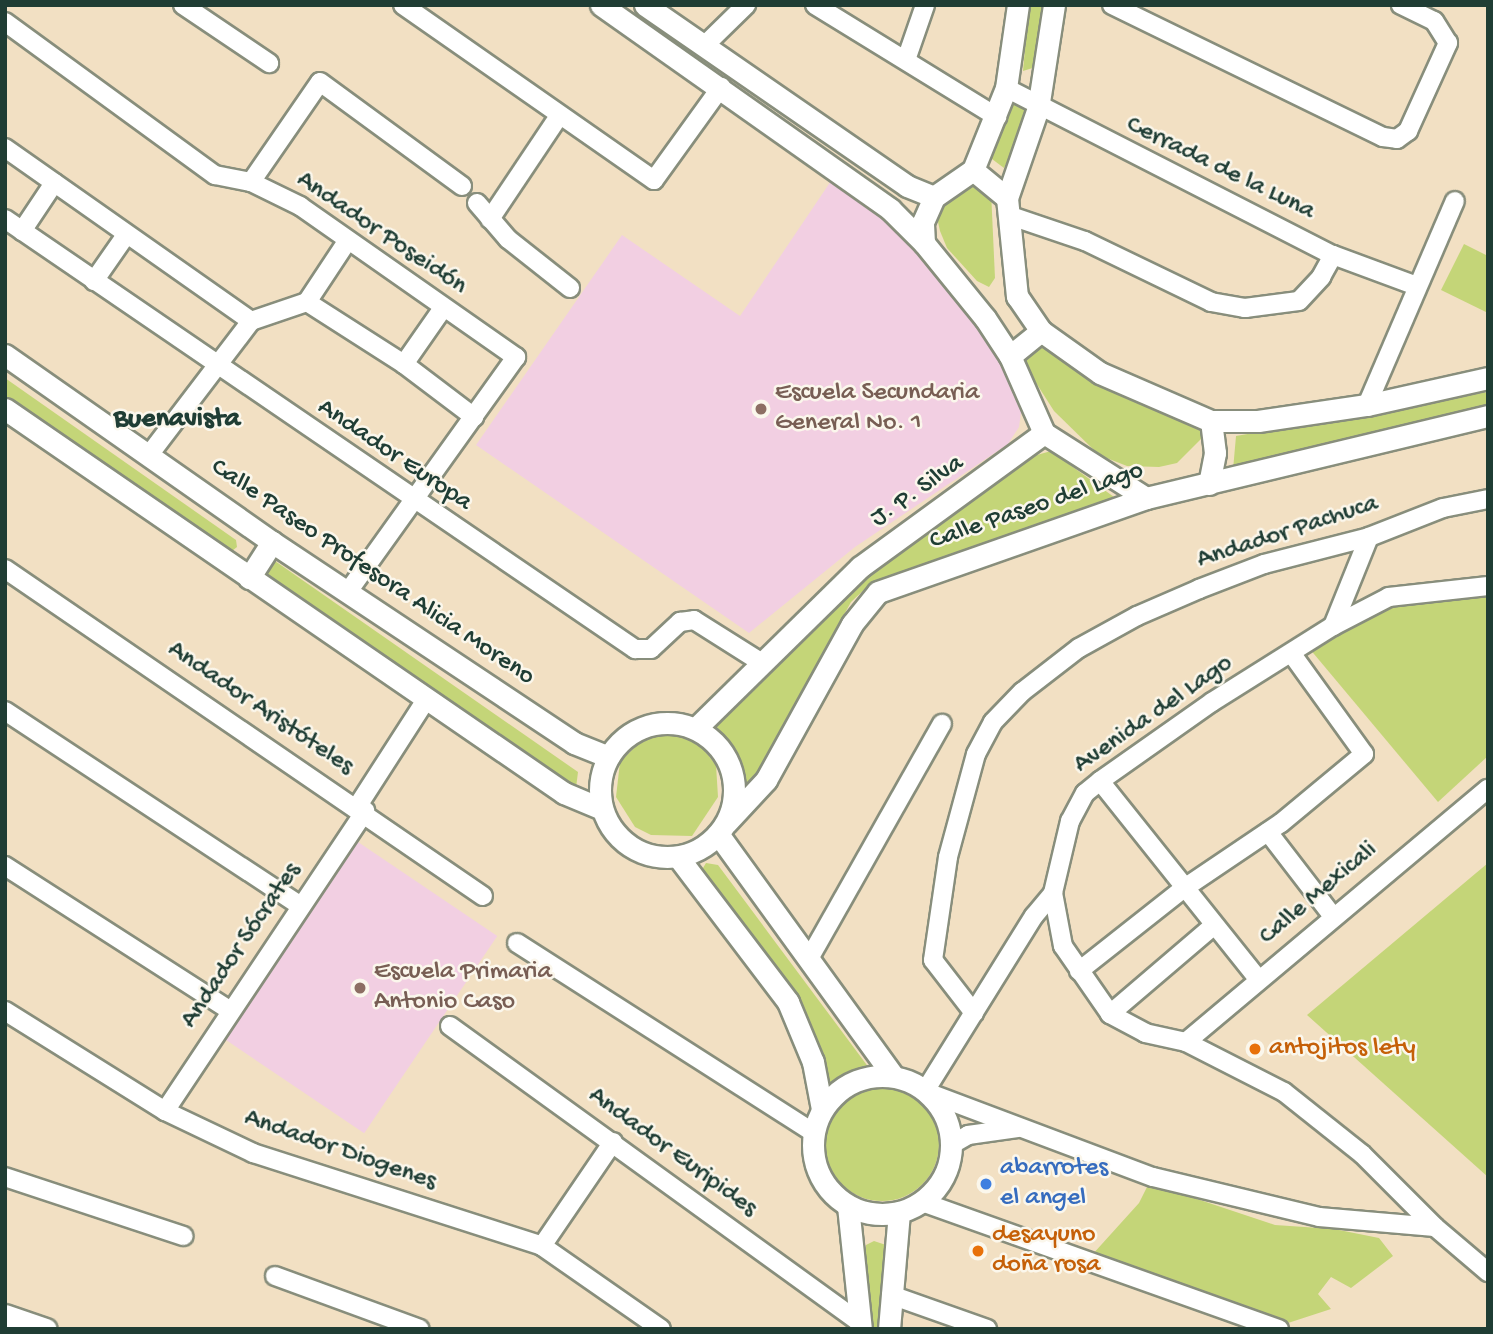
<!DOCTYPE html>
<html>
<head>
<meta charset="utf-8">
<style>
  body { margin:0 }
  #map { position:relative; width:1493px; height:1334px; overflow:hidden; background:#f2e0c3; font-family:"Gochi Hand",sans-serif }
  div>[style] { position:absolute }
  .built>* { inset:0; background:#f2cfe2; transform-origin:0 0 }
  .green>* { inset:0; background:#c4d578 }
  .round { border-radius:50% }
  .roads { filter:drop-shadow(2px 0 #888e7c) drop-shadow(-2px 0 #888e7c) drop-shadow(0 2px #888e7c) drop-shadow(0 -2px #888e7c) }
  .minor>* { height:18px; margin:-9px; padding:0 9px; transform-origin:9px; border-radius:9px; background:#fff }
  .tertiary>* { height:21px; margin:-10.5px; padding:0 10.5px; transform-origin:10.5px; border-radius:10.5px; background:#fff }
  .tertiary>.ring { margin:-10.5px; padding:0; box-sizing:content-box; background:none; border:21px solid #fff; border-radius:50% }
  .dots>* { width:19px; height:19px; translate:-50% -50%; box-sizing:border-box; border:4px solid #fbf7ec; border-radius:50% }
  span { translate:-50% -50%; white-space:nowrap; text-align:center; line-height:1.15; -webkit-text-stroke:5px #fbf7ec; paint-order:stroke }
  .street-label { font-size:26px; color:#1f3d34 }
  .education-label { font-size:26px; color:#785e54 }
  .left { translate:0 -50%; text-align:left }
  .food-label { font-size:26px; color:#c56008 }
  .shop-label { font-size:26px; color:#366cbe }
  .neighbourhood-label { font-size:28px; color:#1f3d34; font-weight:700 }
  .frame { position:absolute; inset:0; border:7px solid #1f3d34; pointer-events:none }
</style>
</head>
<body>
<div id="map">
  <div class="built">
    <div style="clip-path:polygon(835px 175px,879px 207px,973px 311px,1024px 391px,1019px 427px,1008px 444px,855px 547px,749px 633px,476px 445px,622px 235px,740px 316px)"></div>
    <div style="left:358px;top:842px;width:168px;height:238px;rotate:34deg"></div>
  </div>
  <div class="green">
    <div style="clip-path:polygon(1029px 5px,1043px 5px,1039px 66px,1023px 71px)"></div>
    <div style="clip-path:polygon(1012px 94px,1033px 108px,1004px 168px,988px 156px)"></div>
    <div style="clip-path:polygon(966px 180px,991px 191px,995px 278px,989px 287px,977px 281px,947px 248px,940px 231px,936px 213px,945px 193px)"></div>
    <div style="clip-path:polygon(1464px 244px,1488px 256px,1488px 313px,1441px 290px)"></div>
    <div style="clip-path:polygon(1038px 339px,1203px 427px,1202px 438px,1177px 463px,1159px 467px,1127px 466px,1099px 455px,1054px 411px,1024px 364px,1023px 356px)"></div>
    <div style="clip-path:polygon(5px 378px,236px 540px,237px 547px,227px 555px,5px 402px)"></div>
    <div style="clip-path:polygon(1488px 392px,1488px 408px,1233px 470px,1236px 436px)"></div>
    <div style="clip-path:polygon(1051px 451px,1114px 497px,867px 587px,851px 602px,748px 790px,728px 743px,711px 723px,831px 596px,1030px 457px)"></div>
    <div style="clip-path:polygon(275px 561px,578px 772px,576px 788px,263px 579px,267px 566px)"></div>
    <div style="clip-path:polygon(1488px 589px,1488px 756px,1438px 802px,1309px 648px,1400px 595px)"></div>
    <div style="clip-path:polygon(663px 732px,696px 740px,716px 765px,718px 797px,692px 836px,651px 835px,635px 827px,616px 797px,620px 762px,645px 737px)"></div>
    <div style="clip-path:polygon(706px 863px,718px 865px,872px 1072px,858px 1076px,827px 1096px,814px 1035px,700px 873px)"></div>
    <div style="clip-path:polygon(1488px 863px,1488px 1177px,1307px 1015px)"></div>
    <div class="round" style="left:825px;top:1087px;width:114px;height:114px"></div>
    <div style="clip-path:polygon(1149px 1183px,1275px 1225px,1334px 1229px,1379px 1238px,1393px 1256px,1351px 1288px,1331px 1277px,1318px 1294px,1331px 1309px,1288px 1323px,1092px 1255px,1139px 1203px)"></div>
    <div style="clip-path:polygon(874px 1241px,889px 1246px,885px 1329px,866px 1329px,866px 1245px)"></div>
  </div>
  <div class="roads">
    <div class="minor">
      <div style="left:183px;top:5px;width:104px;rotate:34deg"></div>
      <div style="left:403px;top:5px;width:306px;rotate:34.9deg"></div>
      <div style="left:654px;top:180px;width:115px;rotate:-54.2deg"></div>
      <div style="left:815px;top:5px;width:214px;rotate:31.6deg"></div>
      <div style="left:1112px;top:5px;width:301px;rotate:26deg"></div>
      <div style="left:1383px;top:137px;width:14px;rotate:8deg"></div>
      <div style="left:1397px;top:139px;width:14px;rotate:-36deg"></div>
      <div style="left:1408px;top:131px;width:97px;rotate:-65.6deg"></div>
      <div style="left:1448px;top:43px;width:26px;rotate:-122deg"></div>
      <div style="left:1434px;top:21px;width:37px;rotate:-154deg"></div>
      <div style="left:5px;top:22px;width:260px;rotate:36.1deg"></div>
      <div style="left:215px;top:175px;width:37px;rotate:11deg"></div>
      <div style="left:251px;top:182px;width:55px;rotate:26.1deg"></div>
      <div style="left:300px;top:206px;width:264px;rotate:35deg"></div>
      <div style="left:516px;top:357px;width:289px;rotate:125.6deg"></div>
      <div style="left:704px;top:46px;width:59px;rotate:-44.3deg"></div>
      <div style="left:906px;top:60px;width:58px;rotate:-70.9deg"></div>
      <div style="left:1006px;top:88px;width:367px;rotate:27.1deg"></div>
      <div style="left:1333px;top:255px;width:90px;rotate:20.3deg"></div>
      <div style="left:5px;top:148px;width:301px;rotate:35.1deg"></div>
      <div style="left:251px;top:182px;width:121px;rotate:-55.4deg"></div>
      <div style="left:320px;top:82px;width:176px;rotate:36.2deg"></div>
      <div style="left:477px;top:203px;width:48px;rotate:49.3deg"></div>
      <div style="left:508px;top:239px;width:79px;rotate:38.3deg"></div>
      <div style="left:1008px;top:215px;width:81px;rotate:18.7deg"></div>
      <div style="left:1085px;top:241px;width:140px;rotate:25.8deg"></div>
      <div style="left:1211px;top:302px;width:35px;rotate:10deg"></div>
      <div style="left:1245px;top:308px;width:54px;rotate:-7.4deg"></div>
      <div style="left:1299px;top:301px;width:33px;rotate:-47deg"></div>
      <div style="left:1321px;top:277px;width:25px;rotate:-61deg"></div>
      <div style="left:5px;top:219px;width:763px;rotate:34.32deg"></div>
      <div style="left:635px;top:649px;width:16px"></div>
      <div style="left:651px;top:649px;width:40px;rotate:-43deg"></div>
      <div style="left:680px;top:622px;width:14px;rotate:-8deg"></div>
      <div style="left:694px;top:620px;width:77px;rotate:32.2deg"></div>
      <div style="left:490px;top:219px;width:124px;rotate:-56.2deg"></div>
      <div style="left:22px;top:231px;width:58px;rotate:-56.3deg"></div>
      <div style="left:94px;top:281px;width:56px;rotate:-55.2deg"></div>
      <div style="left:307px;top:302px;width:74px;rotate:-56.5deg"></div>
      <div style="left:251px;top:321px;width:59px;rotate:-18.7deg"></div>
      <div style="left:307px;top:302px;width:115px;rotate:32.6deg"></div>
      <div style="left:404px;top:364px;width:88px;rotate:37.1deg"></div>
      <div style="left:404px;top:364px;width:68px;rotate:-55.1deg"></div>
      <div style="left:1367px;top:405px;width:222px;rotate:-66.7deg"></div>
      <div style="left:149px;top:455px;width:168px;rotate:-52.7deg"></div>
      <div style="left:5px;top:569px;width:579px;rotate:34.38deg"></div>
      <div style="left:1488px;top:586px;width:100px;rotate:173.7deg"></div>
      <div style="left:1389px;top:597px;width:63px;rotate:152.6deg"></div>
      <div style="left:1333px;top:626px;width:143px;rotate:147.9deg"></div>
      <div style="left:1212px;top:702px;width:137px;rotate:144.8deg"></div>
      <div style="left:1100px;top:781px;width:19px;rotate:141deg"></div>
      <div style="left:1085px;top:793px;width:32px;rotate:118deg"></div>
      <div style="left:1070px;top:821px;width:74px;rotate:103.3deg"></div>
      <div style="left:1053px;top:893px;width:54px;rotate:79.3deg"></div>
      <div style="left:1063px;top:946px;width:83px;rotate:55.3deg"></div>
      <div style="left:1110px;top:1014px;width:40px;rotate:28deg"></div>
      <div style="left:1145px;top:1033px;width:42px;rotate:12.4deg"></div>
      <div style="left:1186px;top:1042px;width:110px;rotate:27deg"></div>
      <div style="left:1284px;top:1092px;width:100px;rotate:38.5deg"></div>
      <div style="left:1362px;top:1154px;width:103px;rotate:45deg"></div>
      <div style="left:1435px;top:1227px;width:70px;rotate:40.3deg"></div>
      <div style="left:1333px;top:626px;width:96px;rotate:-68deg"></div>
      <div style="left:5px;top:711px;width:354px;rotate:33.4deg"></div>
      <div style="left:1100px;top:781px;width:253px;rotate:51.4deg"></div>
      <div style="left:357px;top:807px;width:127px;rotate:-57.2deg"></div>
      <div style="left:1268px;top:832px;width:105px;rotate:52.4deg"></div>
      <div style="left:5px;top:866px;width:266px;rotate:32.7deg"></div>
      <div style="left:517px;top:943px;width:353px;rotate:32.6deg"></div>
      <div style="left:810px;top:957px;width:268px;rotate:-60.5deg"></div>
      <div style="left:1079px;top:971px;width:132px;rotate:-38.3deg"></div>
      <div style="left:1183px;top:889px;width:118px;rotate:-34deg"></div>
      <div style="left:1281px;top:823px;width:108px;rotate:-39.7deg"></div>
      <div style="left:1364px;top:754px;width:123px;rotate:-125.8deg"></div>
      <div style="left:5px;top:1011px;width:189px;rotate:32deg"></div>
      <div style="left:165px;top:1111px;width:98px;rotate:25.5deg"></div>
      <div style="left:253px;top:1153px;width:304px;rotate:17.8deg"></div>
      <div style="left:542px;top:1246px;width:145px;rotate:34.9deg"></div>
      <div style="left:974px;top:1013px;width:67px;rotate:-127.7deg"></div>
      <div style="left:933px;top:960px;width:104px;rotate:-81.7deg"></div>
      <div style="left:948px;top:857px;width:107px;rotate:-74.8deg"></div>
      <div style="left:976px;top:754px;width:36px;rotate:-62deg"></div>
      <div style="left:993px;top:722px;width:42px;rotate:-46deg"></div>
      <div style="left:1022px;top:692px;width:72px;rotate:-37.7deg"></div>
      <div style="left:1079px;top:648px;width:66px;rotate:-28.9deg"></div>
      <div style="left:1137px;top:616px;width:68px;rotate:-23.5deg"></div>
      <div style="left:1199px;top:589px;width:70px;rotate:-21deg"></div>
      <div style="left:1264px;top:564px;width:108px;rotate:-14.4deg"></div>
      <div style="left:1369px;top:537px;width:79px;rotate:-21.4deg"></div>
      <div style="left:1443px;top:508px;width:46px;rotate:-11.3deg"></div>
      <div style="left:1110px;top:1014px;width:135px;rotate:-40.5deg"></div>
      <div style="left:450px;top:1026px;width:508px;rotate:35.88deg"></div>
      <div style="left:1186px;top:1042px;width:394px;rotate:-40deg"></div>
      <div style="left:925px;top:1091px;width:206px;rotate:-58.1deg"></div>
      <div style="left:1034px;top:916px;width:30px;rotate:-50deg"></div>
      <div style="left:929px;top:1093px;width:239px;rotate:20.6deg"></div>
      <div style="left:1153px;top:1177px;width:171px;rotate:13.5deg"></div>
      <div style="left:1319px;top:1217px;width:116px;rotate:4.9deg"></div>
      <div style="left:165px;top:1111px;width:361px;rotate:-56.3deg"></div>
      <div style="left:951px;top:1145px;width:20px;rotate:-30deg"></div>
      <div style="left:968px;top:1135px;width:50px;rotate:-8deg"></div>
      <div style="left:5px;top:1177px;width:188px;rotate:18.3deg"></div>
      <div style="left:922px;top:1202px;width:379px;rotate:19.6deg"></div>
      <div style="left:542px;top:1246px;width:126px;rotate:-55.7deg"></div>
      <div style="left:275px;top:1276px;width:154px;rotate:20.1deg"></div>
      <div style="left:891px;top:1295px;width:102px;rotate:19.5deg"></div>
    </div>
    <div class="tertiary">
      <div style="left:601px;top:5px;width:354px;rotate:35.2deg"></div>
      <div style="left:890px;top:209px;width:48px;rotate:45deg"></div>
      <div style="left:924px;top:243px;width:97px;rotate:50.9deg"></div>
      <div style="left:985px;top:318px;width:45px;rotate:56.7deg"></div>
      <div style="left:1010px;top:356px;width:84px;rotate:66.2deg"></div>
      <div style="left:1044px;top:433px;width:228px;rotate:143.9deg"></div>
      <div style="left:860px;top:567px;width:230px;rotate:135.5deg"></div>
      <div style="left:645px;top:5px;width:318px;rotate:34.6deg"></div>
      <div style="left:907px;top:186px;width:29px;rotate:22deg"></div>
      <div style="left:934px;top:197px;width:47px;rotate:-34.7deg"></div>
      <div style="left:1054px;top:5px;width:104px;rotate:98.8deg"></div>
      <div style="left:1038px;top:108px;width:95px;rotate:109deg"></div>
      <div style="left:1007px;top:198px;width:99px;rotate:84.2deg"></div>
      <div style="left:1017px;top:296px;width:42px;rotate:55.6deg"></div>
      <div style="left:1041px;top:331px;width:72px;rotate:35.4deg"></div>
      <div style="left:1100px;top:373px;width:121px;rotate:23.4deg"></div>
      <div style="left:1211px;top:421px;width:47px"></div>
      <div style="left:1258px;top:421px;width:110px;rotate:-8.4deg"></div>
      <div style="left:1367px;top:405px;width:124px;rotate:-12.6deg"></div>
      <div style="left:973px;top:170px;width:88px;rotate:-68.1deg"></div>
      <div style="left:1006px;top:88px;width:84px;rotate:-81.8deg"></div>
      <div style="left:973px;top:170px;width:44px;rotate:39.5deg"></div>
      <div style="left:924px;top:243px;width:21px;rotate:-93deg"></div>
      <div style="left:923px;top:222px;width:27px;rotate:-66deg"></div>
      <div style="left:5px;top:355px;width:326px;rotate:35deg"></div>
      <div style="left:272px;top:542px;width:363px;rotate:33.6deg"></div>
      <div style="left:574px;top:743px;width:37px;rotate:22deg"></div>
      <div style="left:1010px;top:356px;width:40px;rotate:-39deg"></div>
      <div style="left:5px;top:409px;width:678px;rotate:34.49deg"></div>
      <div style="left:564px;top:793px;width:41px;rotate:22.8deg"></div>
      <div style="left:1044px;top:433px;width:121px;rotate:32.5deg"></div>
      <div style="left:1209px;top:484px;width:32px;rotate:-79deg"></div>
      <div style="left:1215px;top:453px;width:32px;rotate:-97deg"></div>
      <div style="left:249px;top:578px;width:43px;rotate:-57.4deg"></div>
      <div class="ring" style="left:600px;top:723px;width:113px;height:113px"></div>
      <div style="left:726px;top:823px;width:59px;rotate:-47.1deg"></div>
      <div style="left:766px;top:780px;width:178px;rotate:-61.1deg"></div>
      <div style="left:852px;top:624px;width:41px;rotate:-50.9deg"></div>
      <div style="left:878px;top:592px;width:284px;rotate:-19.3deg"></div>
      <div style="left:1146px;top:498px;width:352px;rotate:-13.5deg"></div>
      <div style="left:718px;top:834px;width:299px;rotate:54.1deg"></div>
      <div style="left:678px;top:857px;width:182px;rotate:52.8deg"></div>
      <div style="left:788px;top:1002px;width:65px;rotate:67.4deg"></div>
      <div style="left:813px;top:1062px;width:48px;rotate:79.2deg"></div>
      <div class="ring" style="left:813px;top:1076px;width:117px;height:117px"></div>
      <div style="left:848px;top:1206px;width:124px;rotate:84deg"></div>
      <div style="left:5px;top:1315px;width:43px;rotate:18.9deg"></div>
      <div style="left:889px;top:1329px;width:117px;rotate:-85.1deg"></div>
    </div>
  </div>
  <div class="dots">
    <div style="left:761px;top:409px;background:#8d6e63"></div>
    <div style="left:360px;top:988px;background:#8d6e63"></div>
    <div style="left:1255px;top:1049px;background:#e8710a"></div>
    <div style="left:986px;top:1184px;background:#3f7fe0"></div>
    <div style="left:978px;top:1251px;background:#e8710a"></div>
  </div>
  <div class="street-label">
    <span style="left:1220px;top:169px;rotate:26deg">Cerrada de la Luna</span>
    <span style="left:381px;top:234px;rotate:34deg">Andador Poseidón</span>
    <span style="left:394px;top:456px;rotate:34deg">Andador Europa</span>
    <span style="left:918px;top:492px;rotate:-35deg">J. P. Silva</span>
    <span style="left:1037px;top:507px;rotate:-19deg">Calle Paseo del Lago</span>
    <span style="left:1288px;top:533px;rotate:-18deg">Andador Pachuca</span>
    <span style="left:372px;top:573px;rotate:34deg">Calle Paseo Profesora Alicia Moreno</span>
    <span style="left:260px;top:709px;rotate:34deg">Andador Aristóteles</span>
    <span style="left:1154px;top:715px;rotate:-35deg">Avenida del Lago</span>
    <span style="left:1319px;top:894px;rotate:-40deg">Calle Mexicali</span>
    <span style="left:242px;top:946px;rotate:-56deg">Andador Sócrates</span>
    <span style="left:340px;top:1151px;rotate:19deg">Andador Diogenes</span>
    <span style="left:672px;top:1153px;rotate:36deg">Andador Euripides</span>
  </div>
  <div class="education-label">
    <span class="left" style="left:775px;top:409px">Escuela Secundaria<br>General No. 1</span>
    <span class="left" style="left:374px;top:988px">Escuela Primaria<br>Antonio Caso</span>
  </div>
  <div class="food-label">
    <span class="left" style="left:1269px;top:1049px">antojitos lety</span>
    <span class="left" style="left:992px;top:1251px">desayuno<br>doña rosa</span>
  </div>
  <div class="shop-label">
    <span class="left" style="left:1000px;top:1184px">abarrotes<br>el angel</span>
  </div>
  <div class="neighbourhood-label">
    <span style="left:177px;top:420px">Buenavista</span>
  </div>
  <div class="frame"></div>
</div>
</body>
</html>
